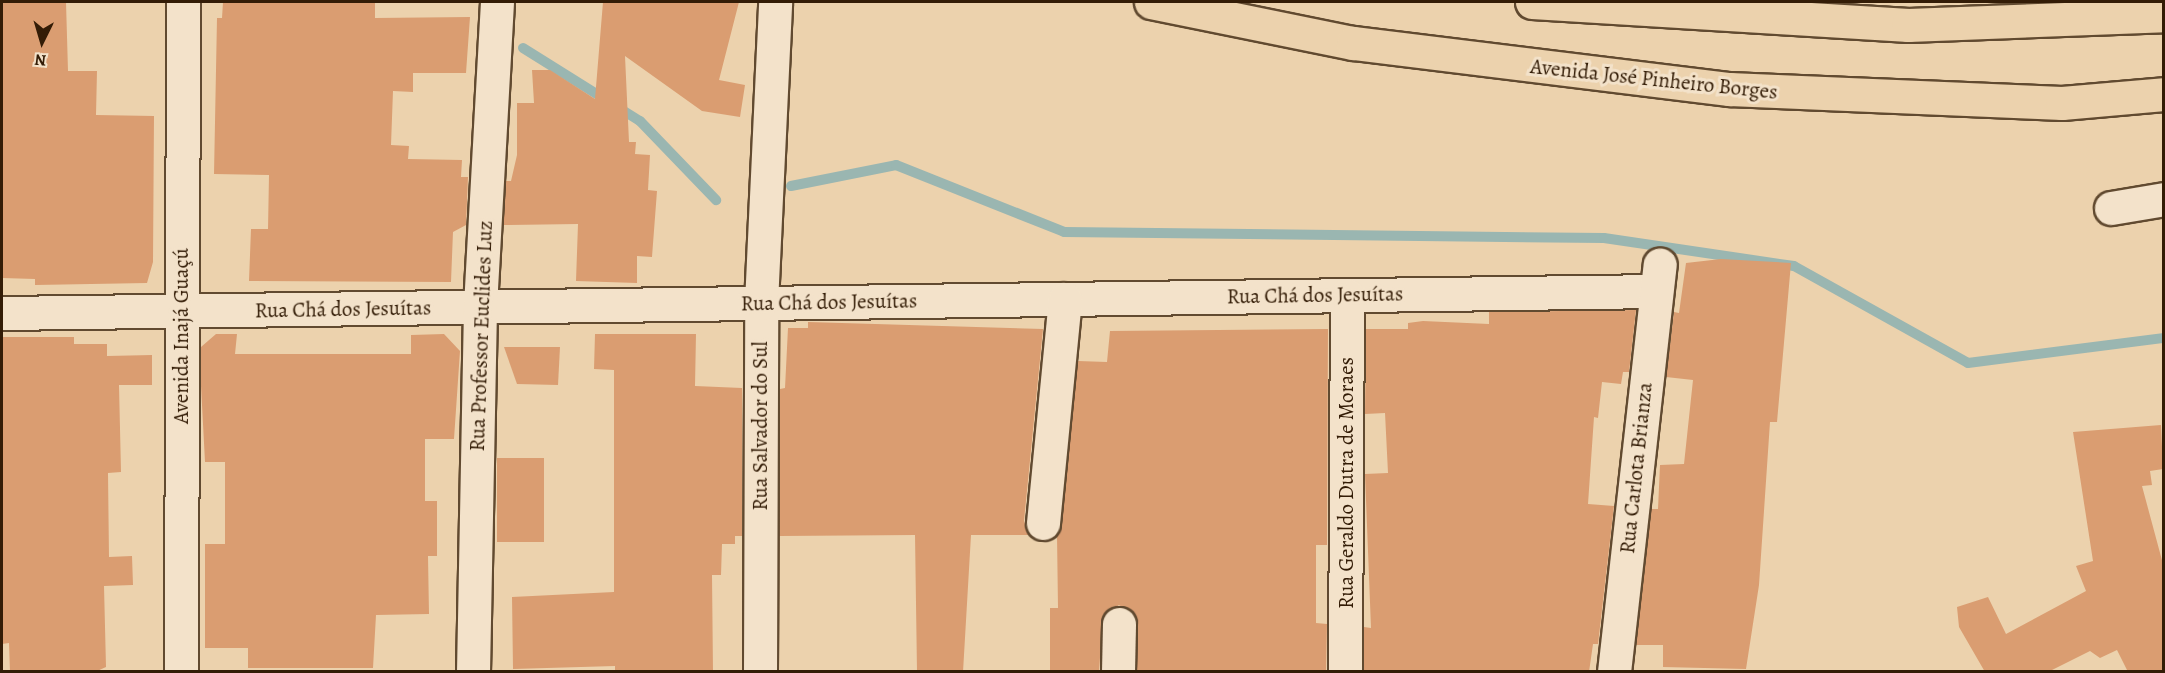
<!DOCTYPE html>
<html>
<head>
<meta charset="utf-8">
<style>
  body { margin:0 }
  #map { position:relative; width:2165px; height:673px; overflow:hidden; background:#ecd2ad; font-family:Alegreya,serif }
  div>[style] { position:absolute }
  .stream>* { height:10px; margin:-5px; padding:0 5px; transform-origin:5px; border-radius:5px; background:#9ab6b1 }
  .building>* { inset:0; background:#da9d71; transform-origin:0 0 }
  .roads { filter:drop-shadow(2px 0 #614a30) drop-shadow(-2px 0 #614a30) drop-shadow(0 2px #614a30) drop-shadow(0 -2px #614a30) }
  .minor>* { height:33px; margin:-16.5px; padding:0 16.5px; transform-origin:16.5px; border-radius:16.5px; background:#f3e2ca }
  .major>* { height:33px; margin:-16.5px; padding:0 16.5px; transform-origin:16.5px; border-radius:16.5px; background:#ecd2ad }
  span { translate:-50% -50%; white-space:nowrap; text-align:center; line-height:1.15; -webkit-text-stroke:6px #f3e2ca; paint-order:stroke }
  .street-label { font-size:21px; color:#331c06 }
  .frame { position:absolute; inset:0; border:3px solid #331c06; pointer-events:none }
  .north { position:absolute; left:12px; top:12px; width:60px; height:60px; -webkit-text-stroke:4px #f3e2ca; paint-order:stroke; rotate:185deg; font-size:16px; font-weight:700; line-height:24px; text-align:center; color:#331c06 }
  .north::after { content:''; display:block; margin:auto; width:21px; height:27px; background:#331c06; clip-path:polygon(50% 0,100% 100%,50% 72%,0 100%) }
</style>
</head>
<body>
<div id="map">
  <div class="stream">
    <div style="left:523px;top:48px;width:138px;rotate:32deg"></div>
    <div style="left:640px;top:121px;width:110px;rotate:46.1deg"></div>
    <div style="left:791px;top:186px;width:107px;rotate:-11.3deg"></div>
    <div style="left:896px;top:165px;width:181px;rotate:21.7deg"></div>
    <div style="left:1064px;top:232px;width:540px;rotate:0.64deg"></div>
    <div style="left:1604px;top:238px;width:192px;rotate:8.4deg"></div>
    <div style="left:1794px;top:266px;width:199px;rotate:29.1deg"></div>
    <div style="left:1968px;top:363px;width:198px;rotate:-7.3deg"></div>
  </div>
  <div class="building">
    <div style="clip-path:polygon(2px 2px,66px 2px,68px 71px,97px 71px,96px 115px,154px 116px,153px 262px,147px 283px,35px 285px,35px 279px,2px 278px)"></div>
    <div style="clip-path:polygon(223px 2px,375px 2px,375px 18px,470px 17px,466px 73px,413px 73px,413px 92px,393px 91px,391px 145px,409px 146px,408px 159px,462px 160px,461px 177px,468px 177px,466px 225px,453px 232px,451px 282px,249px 281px,251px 229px,268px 229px,269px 175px,214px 174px,217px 18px,222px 18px)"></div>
    <div style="clip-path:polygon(603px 2px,739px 2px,719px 80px,745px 85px,740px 117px,702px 111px,625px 56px,629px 142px,636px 142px,635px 154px,650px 155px,648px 190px,657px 191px,652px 257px,637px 256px,637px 283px,576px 281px,578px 224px,503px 225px,506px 181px,511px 181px,517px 155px,517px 103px,534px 103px,532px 70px,550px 70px,595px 99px)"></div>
    <div style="clip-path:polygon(1721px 259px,1791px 263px,1777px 422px,1770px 422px,1759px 585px,1746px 669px,1663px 667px,1663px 645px,1636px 645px,1651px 509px,1658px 509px,1660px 465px,1684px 464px,1693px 380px,1666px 377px,1674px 312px,1679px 313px,1686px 263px)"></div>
    <div style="clip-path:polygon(1636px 310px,1629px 372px,1623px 372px,1621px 384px,1602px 382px,1598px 418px,1594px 417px,1588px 504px,1614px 506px,1598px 644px,1593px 644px,1589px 672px,1364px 672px,1364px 627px,1371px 628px,1365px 474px,1388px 473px,1385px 413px,1365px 414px,1366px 329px,1408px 329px,1408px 323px,1423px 321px,1489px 324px,1489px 312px)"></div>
    <div style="clip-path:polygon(808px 322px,1043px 329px,1024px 521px,1029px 535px,971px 535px,963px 672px,917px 672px,915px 535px,779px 536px,780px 389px,785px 388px,788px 328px,808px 328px)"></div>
    <div style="clip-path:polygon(1328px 329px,1327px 545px,1316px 545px,1316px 623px,1327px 624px,1326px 672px,1137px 672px,1136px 616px,1119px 605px,1103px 615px,1099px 672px,1050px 672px,1050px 608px,1058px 608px,1057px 535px,1078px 361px,1107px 362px,1110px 331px)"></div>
    <div style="clip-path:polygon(216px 334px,237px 334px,235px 354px,411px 354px,411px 335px,444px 334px,460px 351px,454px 439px,425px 439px,425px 501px,437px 501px,437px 556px,428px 556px,429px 614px,376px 615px,373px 668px,248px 668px,248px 648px,205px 648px,205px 544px,225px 544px,225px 462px,205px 462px,201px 386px,201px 347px)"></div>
    <div style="clip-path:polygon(595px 334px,696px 334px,695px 386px,742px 388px,742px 536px,735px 536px,735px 544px,722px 544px,721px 575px,712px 575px,713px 672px,615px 672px,615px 666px,513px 669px,512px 597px,614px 592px,614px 370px,594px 369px)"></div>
    <div style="clip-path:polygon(2px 337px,74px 337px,74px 344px,107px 344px,107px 356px,152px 355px,152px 385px,119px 385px,121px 472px,108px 473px,109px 557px,132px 556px,133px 585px,104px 586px,106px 667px,95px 672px,10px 672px,9px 643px,2px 644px)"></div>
    <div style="clip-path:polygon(504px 347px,560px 347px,558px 385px,517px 384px)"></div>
    <div style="clip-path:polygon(2161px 425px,2163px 469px,2150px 471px,2152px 485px,2142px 486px,2163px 564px,2163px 672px,2128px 672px,2117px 650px,2100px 658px,2090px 651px,2048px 672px,1985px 672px,1959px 627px,1957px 607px,1988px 597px,2006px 634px,2086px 591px,2076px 566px,2093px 561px,2073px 432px)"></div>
    <div style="left:497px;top:458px;width:47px;height:84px"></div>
  </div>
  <div class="roads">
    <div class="minor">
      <div style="left:2111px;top:208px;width:54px;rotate:-9.6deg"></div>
      <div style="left:2px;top:313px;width:1654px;rotate:-0.76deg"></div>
      <div style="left:1043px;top:523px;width:225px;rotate:-84.4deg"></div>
      <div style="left:181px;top:672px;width:670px;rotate:-89.83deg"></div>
      <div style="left:473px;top:672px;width:366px;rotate:-88.9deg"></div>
      <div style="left:480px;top:306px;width:304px;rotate:-86.8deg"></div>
      <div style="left:760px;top:672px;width:369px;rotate:-89.8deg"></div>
      <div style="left:761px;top:303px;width:301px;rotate:-87.3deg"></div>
      <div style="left:1118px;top:672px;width:48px;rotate:-88.8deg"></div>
      <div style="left:1345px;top:672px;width:377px;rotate:-89.7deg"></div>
      <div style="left:1614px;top:672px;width:410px;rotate:-83.6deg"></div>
    </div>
    <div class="major">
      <div style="left:1151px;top:2px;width:206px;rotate:11.5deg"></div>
      <div style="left:1353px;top:43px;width:379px;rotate:7deg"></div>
      <div style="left:1729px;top:89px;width:333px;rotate:2.4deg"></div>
      <div style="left:2062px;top:103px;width:102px;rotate:-5deg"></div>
      <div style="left:1532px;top:2px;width:377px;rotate:3.5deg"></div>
      <div style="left:1908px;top:25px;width:256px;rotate:-2.2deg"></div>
    </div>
  </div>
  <div class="street-label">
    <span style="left:1654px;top:79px;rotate:6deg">Avenida José Pinheiro Borges</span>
    <span style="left:1315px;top:295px;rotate:-1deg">Rua Chá dos Jesuítas</span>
    <span style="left:829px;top:302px;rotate:-1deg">Rua Chá dos Jesuítas</span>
    <span style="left:343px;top:309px;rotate:-1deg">Rua Chá dos Jesuítas</span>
    <span style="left:181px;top:336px;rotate:-90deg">Avenida Inajá Guaçú</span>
    <span style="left:481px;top:336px;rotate:-88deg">Rua Professor Euclides Luz</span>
    <span style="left:760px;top:426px;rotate:-90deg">Rua Salvador do Sul</span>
    <span style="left:1636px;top:468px;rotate:-84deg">Rua Carlota Brianza</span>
    <span style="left:1346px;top:483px;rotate:-90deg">Rua Geraldo Dutra de Moraes</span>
  </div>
  <div class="frame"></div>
  <div class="north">N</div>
</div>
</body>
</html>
